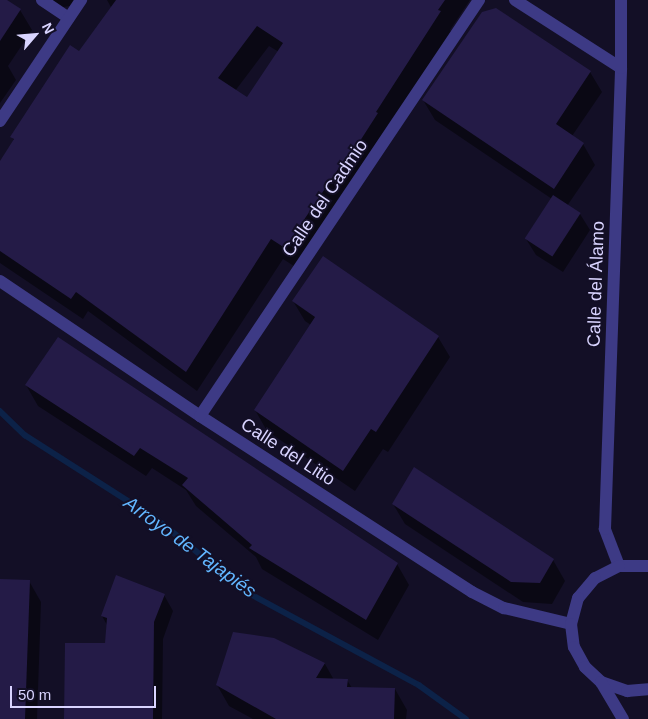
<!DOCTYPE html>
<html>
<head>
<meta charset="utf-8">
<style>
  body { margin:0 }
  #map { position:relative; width:648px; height:719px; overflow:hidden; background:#130f26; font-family:Arial,sans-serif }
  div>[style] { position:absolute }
  .shadow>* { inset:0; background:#0007 }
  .stream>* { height:5.5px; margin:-2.75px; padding:0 2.75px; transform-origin:2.75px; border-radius:2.75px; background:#0c2248 }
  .building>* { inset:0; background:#241b47; transform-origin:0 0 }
  .minor>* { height:12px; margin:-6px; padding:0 6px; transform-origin:6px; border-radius:6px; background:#3d3a85 }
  span { translate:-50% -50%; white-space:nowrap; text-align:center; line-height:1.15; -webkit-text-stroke:4px #130f26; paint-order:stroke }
  .street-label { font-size:18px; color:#d9d4ff }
  .water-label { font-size:19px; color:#62b6ff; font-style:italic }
  .north { position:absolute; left:10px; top:10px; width:50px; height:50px; -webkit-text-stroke:4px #130f26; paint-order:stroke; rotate:63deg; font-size:14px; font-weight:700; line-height:20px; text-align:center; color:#d9d4ff }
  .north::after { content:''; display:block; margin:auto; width:18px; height:22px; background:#d9d4ff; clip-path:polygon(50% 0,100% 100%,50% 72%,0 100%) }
  .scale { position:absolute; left:10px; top:686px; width:146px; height:22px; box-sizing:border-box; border:2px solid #d9d4ff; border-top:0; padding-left:6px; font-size:15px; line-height:18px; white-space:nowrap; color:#d9d4ff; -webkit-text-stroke:4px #130f26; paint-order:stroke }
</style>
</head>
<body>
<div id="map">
  <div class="shadow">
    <div style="clip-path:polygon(0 0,5px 0,20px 10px,32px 30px,8px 66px,16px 80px,0 103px)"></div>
    <div style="clip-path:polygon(47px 0,78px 0,75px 5px,58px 8px)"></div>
    <div style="clip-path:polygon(evenodd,107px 0,470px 0,450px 30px,451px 32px,297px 268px,283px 259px,197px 391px,88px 311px,83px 319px,0 263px,0 163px,14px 141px,12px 137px,79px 53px,112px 9px,107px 0,269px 46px,279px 52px,247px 99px,235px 91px,269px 46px)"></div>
    <div style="clip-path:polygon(590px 72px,602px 92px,572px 136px,583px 144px,595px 165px,567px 206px,580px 214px,590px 230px,563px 272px,536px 255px,526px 239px,552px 199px,435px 120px,423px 100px)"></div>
    <div style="clip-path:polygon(293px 301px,438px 337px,450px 357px,388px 452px,383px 449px,355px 491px,267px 431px,255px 410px,311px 325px,305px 321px)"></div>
    <div style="clip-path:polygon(26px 385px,397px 564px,409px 585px,378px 640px,262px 569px,256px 557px,196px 506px,186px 490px,152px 468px,146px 476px,38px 406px)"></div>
    <div style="clip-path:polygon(393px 504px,553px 560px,565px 581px,552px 604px,523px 602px,405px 524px)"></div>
    <div style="clip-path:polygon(0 580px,29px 581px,41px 602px,37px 719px,0 719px)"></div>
    <div style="clip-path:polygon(164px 595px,173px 611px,163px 639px,162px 719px,65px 719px,106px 645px,107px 625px,102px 616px)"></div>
    <div style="clip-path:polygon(274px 639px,325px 664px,334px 680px,347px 680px,352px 688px,395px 689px,407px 710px,406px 719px,253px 719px,229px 706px,217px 685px)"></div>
  </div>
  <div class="stream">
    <div style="left:0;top:411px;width:35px;rotate:44deg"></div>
    <div style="left:25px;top:435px;width:158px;rotate:32.6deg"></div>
    <div style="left:158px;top:520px;width:112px;rotate:39.2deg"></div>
    <div style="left:245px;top:591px;width:198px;rotate:28.4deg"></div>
    <div style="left:419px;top:685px;width:58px;rotate:35.9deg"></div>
  </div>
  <div class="building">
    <div style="clip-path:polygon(0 0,7px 0,21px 9px,0 41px)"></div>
    <div style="clip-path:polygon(evenodd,116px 0,445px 0,438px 10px,441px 11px,376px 112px,378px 113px,351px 155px,349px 153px,285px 248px,271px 239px,186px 372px,76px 292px,71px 299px,0 251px,0 161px,14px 139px,10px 137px,70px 45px,79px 51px,116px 0,257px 26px,283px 43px,247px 97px,218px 78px,257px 26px)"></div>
    <div style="clip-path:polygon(496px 8px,591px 71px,556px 124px,584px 143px,554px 189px,422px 100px,482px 12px)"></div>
    <div style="left:553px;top:195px;width:33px;height:52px;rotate:33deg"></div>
    <div style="clip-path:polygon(323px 256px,439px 336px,376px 432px,371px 429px,343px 471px,254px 410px,315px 317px,292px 301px)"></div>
    <div style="clip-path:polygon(58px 337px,398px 563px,366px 620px,249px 548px,252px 545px,182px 485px,188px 478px,140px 448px,134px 456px,25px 385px)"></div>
    <div style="clip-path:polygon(414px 467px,554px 559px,540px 583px,511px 582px,392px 504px)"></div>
    <div style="clip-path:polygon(116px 575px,165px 594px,154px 622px,153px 719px,64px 719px,65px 643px,105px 643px,107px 618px,101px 616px)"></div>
    <div style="clip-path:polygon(0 579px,30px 580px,25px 719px,0 719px)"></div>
    <div style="clip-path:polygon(233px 632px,274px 638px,325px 663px,316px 678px,348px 679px,347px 687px,395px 688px,394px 719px,276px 719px,216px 685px)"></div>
  </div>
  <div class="minor">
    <div style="left:42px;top:0;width:32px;rotate:34deg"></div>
    <div style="left:515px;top:0;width:126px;rotate:32.7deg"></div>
    <div style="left:0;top:121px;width:146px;rotate:-56.2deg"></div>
    <div style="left:0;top:281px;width:241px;rotate:34deg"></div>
    <div style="left:200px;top:416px;width:324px;rotate:32.9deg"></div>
    <div style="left:472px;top:592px;width:36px;rotate:27deg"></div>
    <div style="left:504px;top:608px;width:69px;rotate:13.4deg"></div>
    <div style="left:200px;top:416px;width:501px;rotate:-56.15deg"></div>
    <div style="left:619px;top:566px;width:40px;rotate:-111deg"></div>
    <div style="left:605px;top:529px;width:461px;rotate:-88deg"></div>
    <div style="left:621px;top:68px;width:68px;rotate:-90deg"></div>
    <div style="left:648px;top:566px;width:29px;rotate:180deg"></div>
    <div style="left:619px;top:566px;width:27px;rotate:153deg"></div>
    <div style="left:595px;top:578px;width:26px;rotate:130deg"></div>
    <div style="left:578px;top:598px;width:27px;rotate:105deg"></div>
    <div style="left:571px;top:624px;width:23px;rotate:83deg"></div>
    <div style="left:574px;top:647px;width:23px;rotate:61deg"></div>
    <div style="left:585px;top:667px;width:22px;rotate:43deg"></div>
    <div style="left:601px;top:682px;width:28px;rotate:19deg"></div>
    <div style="left:627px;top:691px;width:21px;rotate:-5deg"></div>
    <div style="left:601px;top:682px;width:43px;rotate:59.3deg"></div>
  </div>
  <div class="street-label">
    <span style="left:325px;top:198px;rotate:-56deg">Calle del Cadmio</span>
    <span style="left:596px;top:284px;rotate:-88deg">Calle del Álamo</span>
    <span style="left:288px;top:452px;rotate:33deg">Calle del Litio</span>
  </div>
  <div class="water-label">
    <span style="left:190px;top:547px;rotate:36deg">Arroyo de Tajapiés</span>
  </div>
  <div class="north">N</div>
  <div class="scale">50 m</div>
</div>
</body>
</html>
